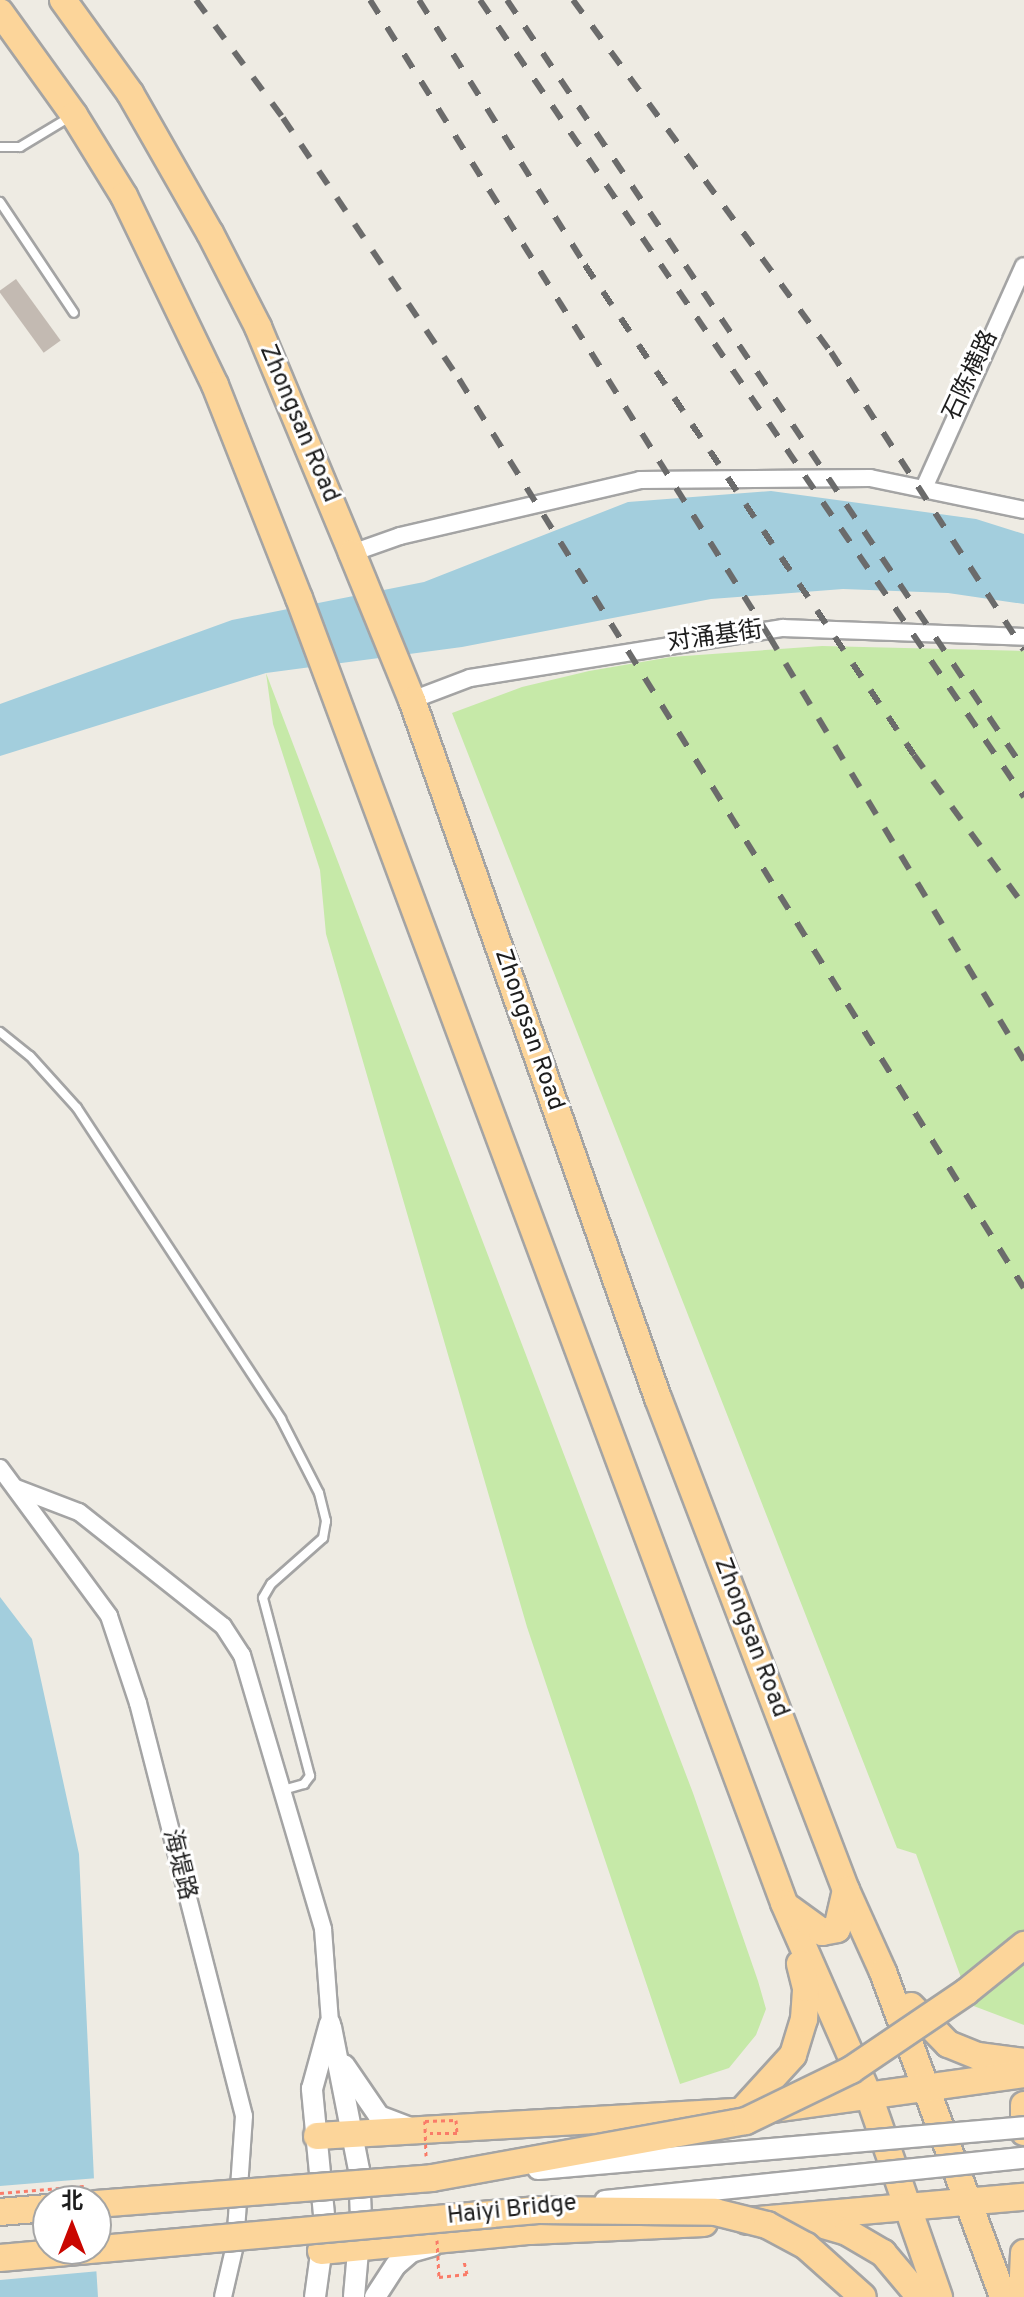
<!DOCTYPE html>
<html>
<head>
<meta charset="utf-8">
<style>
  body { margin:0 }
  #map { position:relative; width:1024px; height:2297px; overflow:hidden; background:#eeebe3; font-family:Overpass,"Noto Sans SC",sans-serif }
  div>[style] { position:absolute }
  .grass>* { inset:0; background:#c6e9a8 }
  .water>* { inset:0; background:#a3cedd }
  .pier>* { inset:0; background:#eeebe3 }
  .building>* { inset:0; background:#c3bab2; transform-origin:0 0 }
  .path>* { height:3px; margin-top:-1.5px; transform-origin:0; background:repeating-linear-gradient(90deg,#fa7b68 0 4px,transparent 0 8px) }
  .roads { filter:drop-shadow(2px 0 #a4a4a4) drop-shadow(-2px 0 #a4a4a4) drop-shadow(0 2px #a4a4a4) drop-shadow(0 -2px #a4a4a4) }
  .service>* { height:8px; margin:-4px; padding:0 4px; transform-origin:4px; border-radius:4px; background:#fff }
  .minor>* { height:16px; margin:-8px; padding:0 8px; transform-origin:8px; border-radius:8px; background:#fff }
  .tertiary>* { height:20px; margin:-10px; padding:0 10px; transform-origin:10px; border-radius:10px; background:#fff }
  .primary>* { height:26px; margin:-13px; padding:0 13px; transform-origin:13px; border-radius:13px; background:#fcd59a }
  .rail>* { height:6px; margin-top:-3px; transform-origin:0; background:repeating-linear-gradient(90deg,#6b6b6b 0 16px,transparent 0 32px) }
  .path-bridge>* { height:3px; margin-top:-1.5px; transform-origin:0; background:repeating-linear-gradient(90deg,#fa7b68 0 4px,transparent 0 8px) }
  .bridges { filter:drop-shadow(2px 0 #a4a4a4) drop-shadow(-2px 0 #a4a4a4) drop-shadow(0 2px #a4a4a4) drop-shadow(0 -2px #a4a4a4) }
  .tertiary-bridge>* { height:20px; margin:-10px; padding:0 10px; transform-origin:10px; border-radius:10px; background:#fff }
  .primary-bridge>* { height:26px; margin:-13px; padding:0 13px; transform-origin:13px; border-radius:13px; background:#fcd59a }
  span { translate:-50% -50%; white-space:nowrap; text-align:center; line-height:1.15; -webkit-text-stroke:6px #fff; paint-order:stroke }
  .street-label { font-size:24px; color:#1d1d1d }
  .north { position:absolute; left:32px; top:2185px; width:80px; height:80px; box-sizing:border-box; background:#fff; border:2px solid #a5a5a5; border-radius:50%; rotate:0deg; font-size:22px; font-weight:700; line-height:32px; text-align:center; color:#1d1d1d }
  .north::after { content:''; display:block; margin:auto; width:28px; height:36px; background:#ca0600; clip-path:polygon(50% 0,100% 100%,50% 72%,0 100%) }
</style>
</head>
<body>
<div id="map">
  <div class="grass">
    <div style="clip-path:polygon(822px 646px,1024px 651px,1024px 2025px,971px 2005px,916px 1854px,897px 1848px,452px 713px,522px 687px,589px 671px,671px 657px)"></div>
    <div style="clip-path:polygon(266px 673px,693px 1793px,758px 1981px,766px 2009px,756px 2035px,729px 2068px,680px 2084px,527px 1627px,326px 934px,320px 870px,273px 724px)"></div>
  </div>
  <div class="water">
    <div style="clip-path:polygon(771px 491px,976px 519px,1024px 534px,1024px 604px,948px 593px,843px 589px,711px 599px,462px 647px,266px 673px,0 756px,0 704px,232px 620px,424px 582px,628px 502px)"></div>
    <div style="clip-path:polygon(0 1597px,32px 1639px,79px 1854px,95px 2201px,48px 2201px,48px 2249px,95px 2249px,98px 2297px,0 2297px)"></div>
  </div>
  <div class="pier">
    <div style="clip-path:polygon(98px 2178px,99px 2201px,48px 2201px,48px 2249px,99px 2249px,100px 2271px,0 2280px,0 2186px)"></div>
  </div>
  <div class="building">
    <div style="left:16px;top:279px;width:76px;height:21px;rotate:54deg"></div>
  </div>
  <div class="path">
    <div style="left:439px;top:2277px;width:28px;rotate:-6deg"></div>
    <div style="left:467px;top:2274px;width:13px;rotate:-103deg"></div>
  </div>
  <div class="roads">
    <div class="service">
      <div style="left:0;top:147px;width:20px"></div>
      <div style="left:20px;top:147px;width:58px;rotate:-31deg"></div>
      <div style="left:0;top:202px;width:133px;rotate:56.3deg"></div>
      <div style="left:0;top:1032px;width:38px;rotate:39deg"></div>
      <div style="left:30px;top:1056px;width:70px;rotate:47.9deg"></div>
      <div style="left:77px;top:1108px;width:372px;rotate:56.7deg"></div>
      <div style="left:281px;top:1419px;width:83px;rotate:62.8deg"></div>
      <div style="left:319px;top:1493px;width:29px;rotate:76deg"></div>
      <div style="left:326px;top:1521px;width:17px;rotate:100deg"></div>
      <div style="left:323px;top:1538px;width:69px;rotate:138.5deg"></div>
      <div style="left:271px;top:1584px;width:16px;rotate:120deg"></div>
      <div style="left:263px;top:1598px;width:184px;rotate:75.2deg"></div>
      <div style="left:310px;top:1776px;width:10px;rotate:127deg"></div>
      <div style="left:304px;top:1784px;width:25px;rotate:164deg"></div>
    </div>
    <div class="minor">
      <div style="left:924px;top:488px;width:243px;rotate:-65.8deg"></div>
      <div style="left:352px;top:553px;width:51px;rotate:-19.5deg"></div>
      <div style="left:400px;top:536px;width:246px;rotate:-13.1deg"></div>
      <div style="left:640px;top:480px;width:230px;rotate:-0.5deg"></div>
      <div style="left:870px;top:478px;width:157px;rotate:11.7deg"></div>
      <div style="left:412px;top:700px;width:62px;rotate:-20.8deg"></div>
      <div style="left:470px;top:678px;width:317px;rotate:-9.1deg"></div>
      <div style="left:783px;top:628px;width:241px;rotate:2.1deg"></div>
      <div style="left:0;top:1468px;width:184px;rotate:53.6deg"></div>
      <div style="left:109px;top:1616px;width:92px;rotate:71.6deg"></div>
      <div style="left:138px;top:1703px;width:426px;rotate:75.6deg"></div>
      <div style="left:244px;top:2116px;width:129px;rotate:94deg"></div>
      <div style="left:235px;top:2245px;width:53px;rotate:103deg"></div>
      <div style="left:16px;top:1488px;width:67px;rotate:20.9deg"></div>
      <div style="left:79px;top:1512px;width:184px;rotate:38.4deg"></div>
      <div style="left:223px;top:1626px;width:35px;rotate:57deg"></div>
      <div style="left:242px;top:1655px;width:286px;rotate:73.5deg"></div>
      <div style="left:323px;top:1929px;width:94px;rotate:85.7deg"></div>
    </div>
    <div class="tertiary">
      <div style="left:331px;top:2027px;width:146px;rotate:78.9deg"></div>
      <div style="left:359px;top:2170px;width:48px;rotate:87.6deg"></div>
      <div style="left:361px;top:2218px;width:79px;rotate:95.1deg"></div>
      <div style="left:344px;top:2065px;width:62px;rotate:55.5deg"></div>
      <div style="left:379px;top:2116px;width:33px;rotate:21deg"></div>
      <div style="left:315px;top:2297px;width:73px;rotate:-82.1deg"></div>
      <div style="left:325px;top:2225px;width:137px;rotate:-95.5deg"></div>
      <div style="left:312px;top:2089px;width:68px;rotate:-74.7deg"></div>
      <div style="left:375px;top:2297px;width:38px;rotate:-57deg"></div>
      <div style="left:396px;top:2265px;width:20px;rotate:-41deg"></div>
      <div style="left:411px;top:2252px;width:22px;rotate:-16deg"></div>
    </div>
    <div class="primary">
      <div style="left:63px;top:0;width:115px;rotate:54.2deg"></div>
      <div style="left:130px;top:93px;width:161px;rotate:60.3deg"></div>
      <div style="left:210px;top:233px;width:106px;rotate:62.9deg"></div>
      <div style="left:258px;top:327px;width:245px;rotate:67.4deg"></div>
      <div style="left:352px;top:553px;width:159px;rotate:67.8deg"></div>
      <div style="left:412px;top:700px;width:740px;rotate:70.59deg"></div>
      <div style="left:658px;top:1398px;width:527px;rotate:69.09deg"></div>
      <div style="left:846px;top:1890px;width:90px;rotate:65.7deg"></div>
      <div style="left:883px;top:1972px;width:346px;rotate:69.7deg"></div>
      <div style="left:0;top:12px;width:127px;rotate:54.3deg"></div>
      <div style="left:74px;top:115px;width:95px;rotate:58.3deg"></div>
      <div style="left:124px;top:196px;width:210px;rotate:64.3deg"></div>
      <div style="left:215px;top:385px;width:229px;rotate:68.5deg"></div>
      <div style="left:299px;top:598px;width:1392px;rotate:69.61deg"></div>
      <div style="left:784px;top:1903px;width:214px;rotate:66.3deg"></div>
      <div style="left:870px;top:2099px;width:210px;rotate:70.8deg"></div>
      <div style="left:789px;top:1908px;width:41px;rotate:36deg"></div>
      <div style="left:822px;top:1932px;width:15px;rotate:-11deg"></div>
      <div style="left:837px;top:1929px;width:40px;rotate:-77deg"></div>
      <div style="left:911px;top:2006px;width:53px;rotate:45.8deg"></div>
      <div style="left:948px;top:2044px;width:32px;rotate:22deg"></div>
      <div style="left:978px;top:2056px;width:46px;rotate:7.4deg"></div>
      <div style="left:1024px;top:2105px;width:27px;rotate:90deg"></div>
      <div style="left:741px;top:2112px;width:77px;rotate:-47.6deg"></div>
      <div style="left:793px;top:2055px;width:38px;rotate:-73deg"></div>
      <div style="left:804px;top:2019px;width:31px;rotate:-86deg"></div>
      <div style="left:806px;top:1988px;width:25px;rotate:-104deg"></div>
      <div style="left:317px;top:2136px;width:449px;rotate:-3.3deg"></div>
      <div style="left:765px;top:2110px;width:261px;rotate:-7.9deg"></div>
      <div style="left:0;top:2212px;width:48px;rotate:-4.8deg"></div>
      <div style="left:747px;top:2221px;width:278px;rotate:-5deg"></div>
      <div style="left:813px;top:2222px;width:35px;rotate:16deg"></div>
      <div style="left:847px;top:2232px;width:42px;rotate:30.3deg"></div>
      <div style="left:883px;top:2253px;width:57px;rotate:49.9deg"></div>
      <div style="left:321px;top:2251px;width:210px;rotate:-5.5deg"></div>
      <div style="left:530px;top:2231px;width:174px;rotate:-2.6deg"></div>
      <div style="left:1022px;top:2297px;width:44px;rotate:-87.4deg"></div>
    </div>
  </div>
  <div class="rail">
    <div style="left:196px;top:0;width:147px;rotate:53.6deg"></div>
    <div style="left:283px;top:118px;width:315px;rotate:56deg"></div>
    <div style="left:459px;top:379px;width:1070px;rotate:58.14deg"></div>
    <div style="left:370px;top:0;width:751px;rotate:57.9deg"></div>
    <div style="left:769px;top:636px;width:495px;rotate:59deg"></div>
    <div style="left:419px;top:0;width:313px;rotate:57.9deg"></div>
    <div style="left:585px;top:265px;width:590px;rotate:56.12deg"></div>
    <div style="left:914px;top:755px;width:187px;rotate:53.9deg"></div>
    <div style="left:480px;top:0;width:965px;rotate:55.68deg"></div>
    <div style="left:507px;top:0;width:927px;rotate:56.09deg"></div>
    <div style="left:573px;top:0;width:436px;rotate:53.8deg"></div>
    <div style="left:831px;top:352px;width:355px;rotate:57.1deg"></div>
  </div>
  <div class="path-bridge">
    <div style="left:426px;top:2156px;width:35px;rotate:-92deg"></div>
    <div style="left:425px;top:2121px;width:31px;rotate:-2deg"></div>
    <div style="left:456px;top:2120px;width:13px;rotate:86deg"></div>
    <div style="left:457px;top:2133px;width:27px;rotate:180deg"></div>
    <div style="left:0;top:2193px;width:84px;rotate:-4.8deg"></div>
    <div style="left:437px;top:2240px;width:37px;rotate:87deg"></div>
  </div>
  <div class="bridges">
    <div class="tertiary-bridge">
      <div style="left:538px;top:2169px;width:488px;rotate:-4.9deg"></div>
      <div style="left:605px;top:2201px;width:421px;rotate:-5.9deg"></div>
    </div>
    <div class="primary-bridge">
      <div style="left:96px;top:2204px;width:337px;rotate:-4.4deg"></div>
      <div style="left:432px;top:2178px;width:319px;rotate:-10.3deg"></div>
      <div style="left:746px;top:2121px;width:117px;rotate:-25.9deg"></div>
      <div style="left:851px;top:2070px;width:139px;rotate:-34.1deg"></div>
      <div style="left:966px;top:1992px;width:75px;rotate:-39deg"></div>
      <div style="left:0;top:2258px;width:540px;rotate:-5.1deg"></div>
      <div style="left:538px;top:2210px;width:177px;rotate:0.6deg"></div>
      <div style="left:715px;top:2212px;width:54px;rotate:14deg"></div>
      <div style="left:767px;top:2225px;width:44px;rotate:28.3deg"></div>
      <div style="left:806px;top:2246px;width:76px;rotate:41.8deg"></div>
    </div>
  </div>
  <div class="street-label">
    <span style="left:972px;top:376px;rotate:-65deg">石陈横路</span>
    <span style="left:298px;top:424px;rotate:67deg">Zhongsan Road</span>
    <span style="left:715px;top:638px;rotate:-8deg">对涌基街</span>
    <span style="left:528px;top:1030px;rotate:71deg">Zhongsan Road</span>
    <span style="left:750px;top:1638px;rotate:69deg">Zhongsan Road</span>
    <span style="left:178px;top:1865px;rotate:76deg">海堤路</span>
    <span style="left:512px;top:2211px;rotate:-6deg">Haiyi Bridge</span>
  </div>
  <div class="north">北</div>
</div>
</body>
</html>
